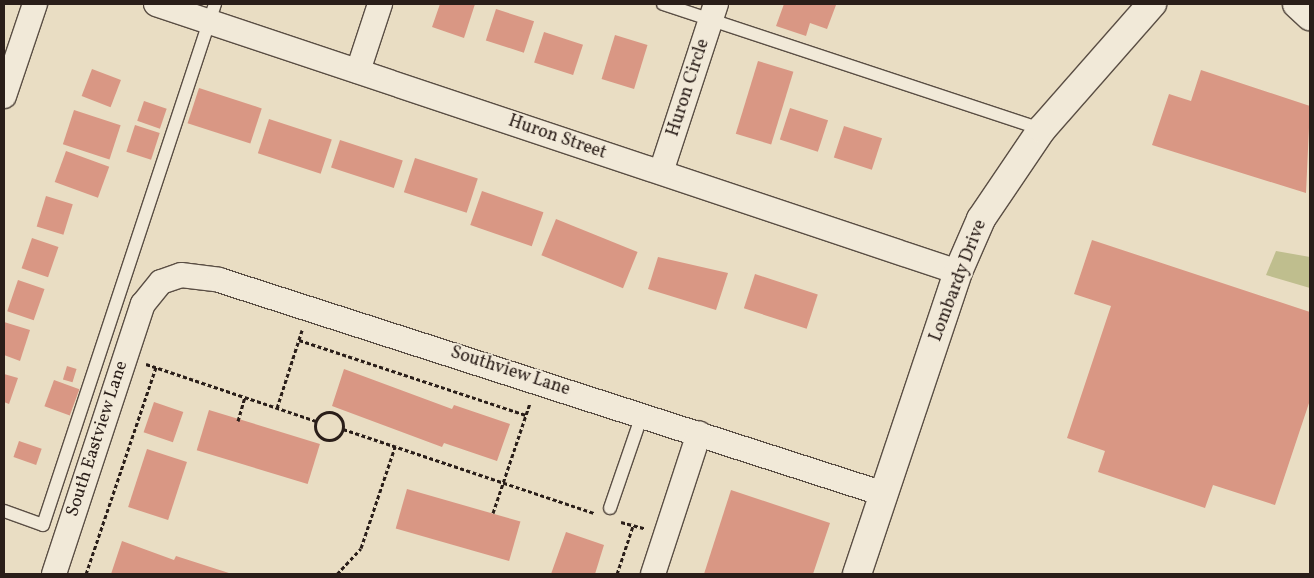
<!DOCTYPE html>
<html>
<head>
<meta charset="utf-8">
<style>
  body { margin:0 }
  #map { position:relative; width:1314px; height:578px; overflow:hidden; background:#e9ddc3; font-family:Vollkorn,serif }
  div>[style] { position:absolute }
  .green>* { inset:0; background:#bfbe8e }
  .building>* { inset:0; background:#d99784; transform-origin:0 0 }
  .path>* { height:3px; margin-top:-1.5px; transform-origin:0; background:repeating-linear-gradient(90deg,#2a1e19 0 4px,transparent 0 6.5px) }
  .path>.ring { margin:-1.5px; padding:0; box-sizing:content-box; background:none; border:3px solid #2a1e19; border-radius:50% }
  .roads { filter:drop-shadow(1px 0 #5a4e44) drop-shadow(-1px 0 #5a4e44) drop-shadow(0 1px #5a4e44) drop-shadow(0 -1px #5a4e44) }
  .lane>* { height:12px; margin:-6px; padding:0 6px; transform-origin:6px; border-radius:6px; background:#f1e9d8 }
  .street>* { height:24px; margin:-12px; padding:0 12px; transform-origin:12px; border-radius:12px; background:#f1e9d8 }
  .secondary>* { height:28px; margin:-14px; padding:0 14px; transform-origin:14px; border-radius:14px; background:#f1e9d8 }
  span { translate:-50% -50%; white-space:nowrap; text-align:center; line-height:1.15; -webkit-text-stroke:4px #f1e9d8; paint-order:stroke }
  .street-label { font-size:18px; color:#2a1e19 }
  .frame { position:absolute; inset:0; border:5px solid #2a1e19; pointer-events:none }
</style>
</head>
<body>
<div id="map">
  <div class="green">
    <div style="clip-path:polygon(1276px 251px,1310px 257px,1310px 288px,1266px 275px)"></div>
  </div>
  <div class="building">
    <div style="clip-path:polygon(440px 4px,475px 4px,464px 38px,432px 27px)"></div>
    <div style="clip-path:polygon(784px 4px,832px 4px,836px 5px,827px 29px,810px 23px,806px 36px,776px 26px)"></div>
    <div style="left:496px;top:9px;width:40px;height:33px;rotate:18deg"></div>
    <div style="left:544px;top:32px;width:41px;height:32px;rotate:18deg"></div>
    <div style="left:615px;top:35px;width:34px;height:46px;rotate:17deg"></div>
    <div style="left:758px;top:61px;width:37px;height:76px;rotate:17deg"></div>
    <div style="left:92px;top:69px;width:31px;height:29px;rotate:21deg"></div>
    <div style="clip-path:polygon(1201px 70px,1310px 106px,1306px 193px,1152px 145px,1169px 94px,1191px 101px)"></div>
    <div style="left:199px;top:88px;width:66px;height:37px;rotate:18deg"></div>
    <div style="left:144px;top:101px;width:24px;height:21px;rotate:19deg"></div>
    <div style="left:790px;top:108px;width:40px;height:33px;rotate:18deg"></div>
    <div style="left:74px;top:110px;width:49px;height:36px;rotate:18deg"></div>
    <div style="left:269px;top:119px;width:66px;height:36px;rotate:18deg"></div>
    <div style="left:135px;top:125px;width:26px;height:28px;rotate:18deg"></div>
    <div style="left:844px;top:126px;width:40px;height:33px;rotate:18deg"></div>
    <div style="left:340px;top:140px;width:66px;height:29px;rotate:18deg"></div>
    <div style="left:66px;top:151px;width:46px;height:33px;rotate:20deg"></div>
    <div style="left:415px;top:158px;width:66px;height:36px;rotate:18deg"></div>
    <div style="left:482px;top:191px;width:65px;height:36px;rotate:19deg"></div>
    <div style="left:46px;top:196px;width:28px;height:32px;rotate:17deg"></div>
    <div style="left:556px;top:219px;width:88px;height:39px;rotate:22deg"></div>
    <div style="left:32px;top:238px;width:28px;height:32px;rotate:19deg"></div>
    <div style="clip-path:polygon(1092px 240px,1310px 312px,1310px 400px,1275px 505px,1213px 485px,1205px 508px,1098px 472px,1105px 451px,1067px 438px,1111px 306px,1074px 294px)"></div>
    <div style="clip-path:polygon(658px 257px,728px 273px,716px 310px,648px 289px)"></div>
    <div style="left:755px;top:274px;width:66px;height:36px;rotate:18deg"></div>
    <div style="left:18px;top:280px;width:28px;height:33px;rotate:19deg"></div>
    <div style="clip-path:polygon(4px 322px,30px 330px,20px 361px,4px 355px)"></div>
    <div style="left:67px;top:366px;width:10px;height:14px;rotate:17deg"></div>
    <div style="clip-path:polygon(344px 369px,452px 409px,454px 405px,510px 424px,497px 461px,444px 443px,442px 447px,332px 406px)"></div>
    <div style="clip-path:polygon(4px 374px,18px 378px,9px 404px,4px 402px)"></div>
    <div style="left:54px;top:380px;width:27px;height:28px;rotate:20deg"></div>
    <div style="left:154px;top:402px;width:31px;height:32px;rotate:19deg"></div>
    <div style="left:209px;top:410px;width:116px;height:42px;rotate:17deg"></div>
    <div style="left:19px;top:441px;width:24px;height:17px;rotate:19deg"></div>
    <div style="left:147px;top:449px;width:42px;height:61px;rotate:18deg"></div>
    <div style="left:407px;top:489px;width:118px;height:41px;rotate:16deg"></div>
    <div style="clip-path:polygon(731px 490px,830px 523px,813px 574px,704px 574px)"></div>
    <div style="clip-path:polygon(566px 532px,604px 545px,595px 574px,551px 574px)"></div>
    <div style="clip-path:polygon(122px 541px,174px 560px,176px 556px,232px 574px,111px 574px)"></div>
  </div>
  <div class="path">
    <div style="left:299px;top:340px;width:239px;rotate:18.3deg"></div>
    <div style="left:146px;top:364px;width:179px;rotate:18.5deg"></div>
    <div style="left:277px;top:408px;width:82px;rotate:-72.2deg"></div>
    <div class="ring" style="left:315px;top:412px;width:25px;height:25px"></div>
    <div style="left:238px;top:421px;width:25px;rotate:-74deg"></div>
    <div style="left:343px;top:429px;width:265px;rotate:18.5deg"></div>
    <div style="left:493px;top:513px;width:116px;rotate:-71.4deg"></div>
    <div style="left:621px;top:522px;width:24px;rotate:15deg"></div>
    <div style="left:86px;top:574px;width:219px;rotate:-71.3deg"></div>
    <div style="left:337px;top:574px;width:35px;rotate:-47deg"></div>
    <div style="left:361px;top:548px;width:107px;rotate:-71.4deg"></div>
    <div style="left:617px;top:574px;width:51px;rotate:-71.6deg"></div>
  </div>
  <div class="roads">
    <div class="lane">
      <div style="left:663px;top:4px;width:399px;rotate:18.3deg"></div>
      <div style="left:610px;top:508px;width:98px;rotate:-71deg"></div>
      <div style="left:4px;top:511px;width:41px;rotate:19.7deg"></div>
      <div style="left:43px;top:525px;width:549px;rotate:-71.73deg"></div>
    </div>
    <div class="street">
      <div style="left:156px;top:4px;width:846px;rotate:18.48deg"></div>
      <div style="left:358px;top:71px;width:71px;rotate:-71.8deg"></div>
      <div style="left:4px;top:96px;width:97px;rotate:-71.4deg"></div>
      <div style="left:661px;top:172px;width:177px;rotate:-71.9deg"></div>
      <div style="left:54px;top:574px;width:284px;rotate:-71.8deg"></div>
      <div style="left:143px;top:304px;width:28px;rotate:-51deg"></div>
      <div style="left:161px;top:282px;width:21px;rotate:-19deg"></div>
      <div style="left:181px;top:275px;width:38px;rotate:7deg"></div>
      <div style="left:219px;top:280px;width:699px;rotate:17.84deg"></div>
      <div style="left:653px;top:574px;width:148px;rotate:-71.9deg"></div>
    </div>
    <div class="secondary">
      <div style="left:1297px;top:4px;width:18px;rotate:43deg"></div>
      <div style="left:857px;top:574px;width:318px;rotate:-71.5deg"></div>
      <div style="left:958px;top:272px;width:58px;rotate:-66.5deg"></div>
      <div style="left:981px;top:219px;width:109px;rotate:-55.9deg"></div>
      <div style="left:1042px;top:129px;width:167px;rotate:-48.7deg"></div>
    </div>
  </div>
  <div class="street-label">
    <span style="left:689px;top:88px;rotate:-72deg">Huron Circle</span>
    <span style="left:557px;top:138px;rotate:19deg">Huron Street</span>
    <span style="left:959px;top:281px;rotate:-69deg">Lombardy Drive</span>
    <span style="left:510px;top:372px;rotate:18deg">Southview Lane</span>
    <span style="left:98px;top:439px;rotate:-72deg">South Eastview Lane</span>
  </div>
  <div class="frame"></div>
</div>
</body>
</html>
